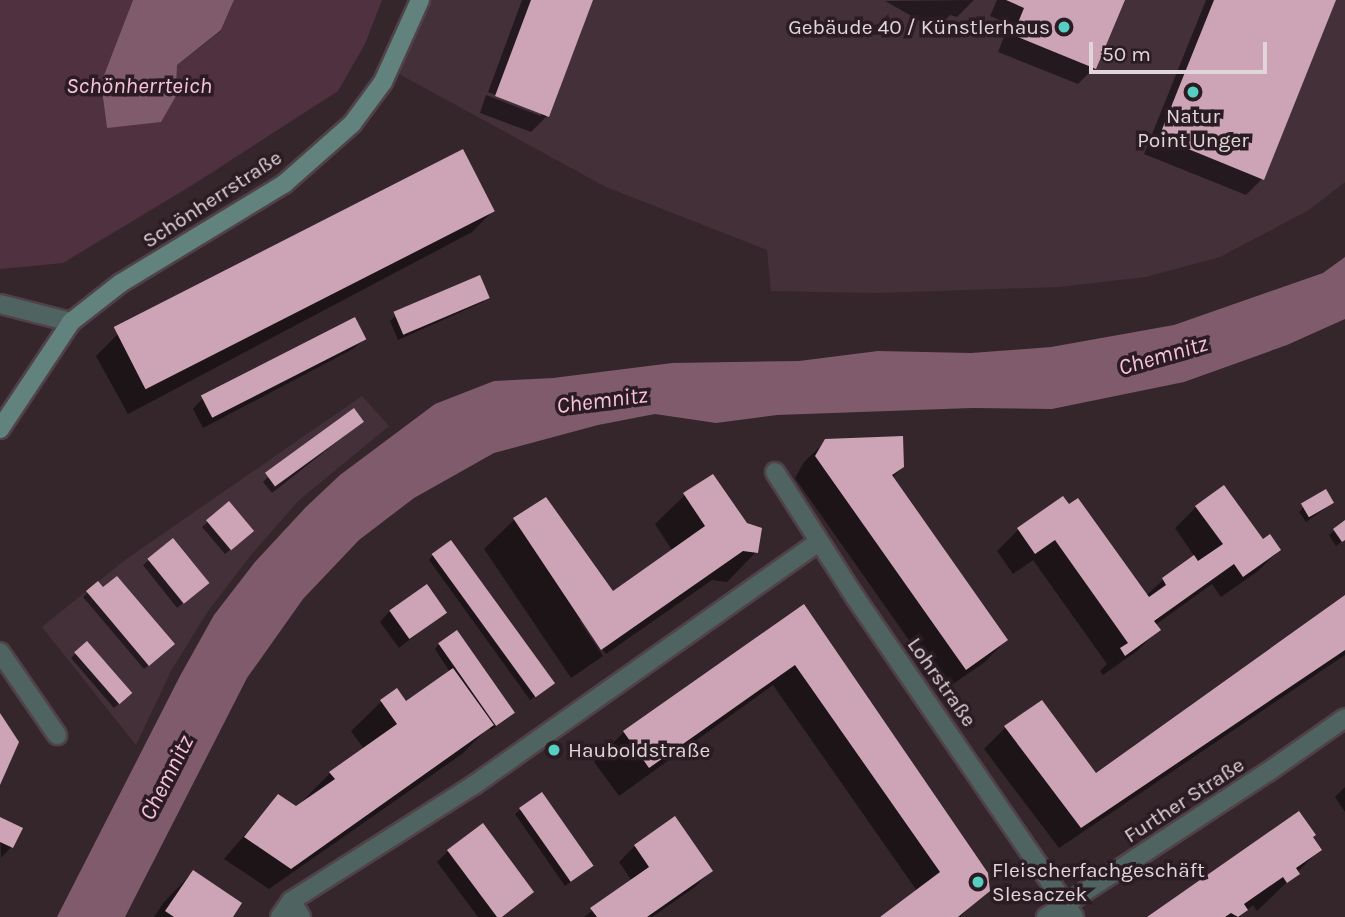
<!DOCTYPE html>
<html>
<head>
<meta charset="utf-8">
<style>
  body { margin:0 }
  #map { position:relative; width:1345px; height:917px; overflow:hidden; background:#35262c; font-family:Karla,sans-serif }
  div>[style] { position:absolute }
  .built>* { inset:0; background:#443039 }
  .green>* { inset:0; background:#50313f }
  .water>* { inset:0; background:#805b6b }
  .shadow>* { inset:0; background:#0007 }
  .building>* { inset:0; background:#cda4b5; transform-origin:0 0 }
  .roads { filter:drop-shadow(2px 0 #504248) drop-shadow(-2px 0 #504248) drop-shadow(0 2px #504248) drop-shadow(0 -2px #504248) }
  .minor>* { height:18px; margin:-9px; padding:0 9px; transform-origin:9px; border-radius:9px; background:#4f6360 }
  .secondary>* { height:18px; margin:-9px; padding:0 9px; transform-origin:9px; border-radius:9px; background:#62827e }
  .dots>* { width:19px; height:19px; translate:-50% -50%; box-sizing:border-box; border:4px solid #2b1c23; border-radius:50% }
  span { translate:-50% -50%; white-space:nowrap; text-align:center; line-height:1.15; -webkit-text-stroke:7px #2b1c23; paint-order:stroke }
  .poi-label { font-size:21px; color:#e0d5d9 }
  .right { translate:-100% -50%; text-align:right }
  .left { translate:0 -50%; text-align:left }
  .street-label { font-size:21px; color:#e0d5d9 }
  .water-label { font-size:23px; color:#f9c4db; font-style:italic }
  .scale { position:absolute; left:1089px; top:42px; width:178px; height:32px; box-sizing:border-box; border:4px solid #e0d5d9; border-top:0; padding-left:9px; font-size:21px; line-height:24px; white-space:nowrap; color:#e0d5d9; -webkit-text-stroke:5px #2b1c23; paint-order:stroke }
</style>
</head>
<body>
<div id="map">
  <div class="built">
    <div style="clip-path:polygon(430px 0,1345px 0,1345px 182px,1309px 210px,1220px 257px,1146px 277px,1059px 287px,876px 293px,771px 291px,767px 250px,606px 187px,399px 74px)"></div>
    <div style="clip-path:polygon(362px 396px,389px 426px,298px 501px,251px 555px,208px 611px,171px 671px,136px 745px,42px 627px,125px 560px)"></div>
  </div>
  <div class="green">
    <div style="clip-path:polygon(0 0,133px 0,101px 83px,107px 128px,176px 96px,177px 65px,221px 31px,234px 0,382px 0,365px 44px,338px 91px,194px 184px,63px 263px,0 269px)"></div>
  </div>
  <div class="water">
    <div style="clip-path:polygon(133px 0,234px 0,221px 30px,177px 65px,176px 96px,161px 122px,107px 128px,101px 83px)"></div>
    <div style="clip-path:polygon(1345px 257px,1345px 319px,1287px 345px,1184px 382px,1052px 409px,972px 408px,777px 415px,716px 423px,655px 414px,598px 425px,494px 453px,414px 498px,359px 540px,303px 599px,247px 678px,125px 917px,57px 917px,180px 676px,214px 615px,255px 562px,306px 507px,340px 475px,435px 404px,494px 381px,553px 378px,672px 363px,799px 361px,878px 351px,971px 353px,1051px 347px,1174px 325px,1323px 273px)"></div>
  </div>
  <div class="shadow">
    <div style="clip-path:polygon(522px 0,591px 0,547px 116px,531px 132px,480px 113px,486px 95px,541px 116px,541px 112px,488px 92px)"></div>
    <div style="clip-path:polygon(974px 0,957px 17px,950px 15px,942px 23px,922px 22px,885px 1px)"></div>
    <div style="clip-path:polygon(997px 0,1122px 0,1094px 68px,1078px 84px,998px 52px,1009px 24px,990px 16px)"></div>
    <div style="clip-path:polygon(1206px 0,1334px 0,1262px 179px,1246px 195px,1144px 154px)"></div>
    <div style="clip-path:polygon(462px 152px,493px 211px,472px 232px,128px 414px,96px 356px,118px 334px)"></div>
    <div style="clip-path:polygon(480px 278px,488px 297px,483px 302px,398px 340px,390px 321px,395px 316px)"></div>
    <div style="clip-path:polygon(364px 339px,353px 349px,203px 428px,193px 409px,203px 398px)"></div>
    <div style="clip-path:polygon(357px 426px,272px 493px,263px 482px,268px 477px)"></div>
    <div style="clip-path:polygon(826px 441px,903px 467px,892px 478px,1006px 640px,985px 662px,944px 690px,795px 478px,804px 462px)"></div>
    <div style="clip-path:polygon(685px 495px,756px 552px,727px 582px,712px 580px,606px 654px,583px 620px,579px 620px,603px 656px,571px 678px,484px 549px,514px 520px,545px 500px,612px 594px,672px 550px,655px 524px)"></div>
    <div style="clip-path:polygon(1063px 498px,1146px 596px,1163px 580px,1195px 557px,1175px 528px,1196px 507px,1279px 550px,1258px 571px,1221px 597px,1212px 584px,1155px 625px,1158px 630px,1137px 651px,1103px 675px,1100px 671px,1107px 664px,1033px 560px,1013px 574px,997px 551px,1018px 530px)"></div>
    <div style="clip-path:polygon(229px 504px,247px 536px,225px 554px,202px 527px)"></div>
    <div style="clip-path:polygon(1304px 507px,1327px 507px,1306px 522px,1299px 512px)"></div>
    <div style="clip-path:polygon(1345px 522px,1345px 539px,1336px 546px,1329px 535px)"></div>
    <div style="clip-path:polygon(172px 541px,202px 588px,177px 608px,143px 565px)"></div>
    <div style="clip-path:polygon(433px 555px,547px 687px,530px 700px,429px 560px)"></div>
    <div style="clip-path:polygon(103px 590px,168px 649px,144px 669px,83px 597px,88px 592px)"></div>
    <div style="clip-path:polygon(1345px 597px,1345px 655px,1059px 848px,984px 749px,1005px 728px,1042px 702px,1096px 776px)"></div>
    <div style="clip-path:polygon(803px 607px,988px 890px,960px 917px,881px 917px,917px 891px,773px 685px,619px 796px,594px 762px,624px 732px)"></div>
    <div style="clip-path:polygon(390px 611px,444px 613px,399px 648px,380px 622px)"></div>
    <div style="clip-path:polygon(87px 643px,125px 698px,114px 708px,71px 658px)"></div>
    <div style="clip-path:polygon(439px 644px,508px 718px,491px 730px,489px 727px,462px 754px,269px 889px,224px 859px,278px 796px,296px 808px,330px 773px,364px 749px,351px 731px,381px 702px,397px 690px,406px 703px,450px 672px,435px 649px)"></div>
    <div style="clip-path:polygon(1345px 787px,1345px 812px,1335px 797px)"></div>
    <div style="clip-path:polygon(520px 810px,587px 870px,565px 886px,515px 814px)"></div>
    <div style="clip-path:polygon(0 819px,21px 829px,11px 847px,1px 858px)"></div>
    <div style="clip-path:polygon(1311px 837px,1320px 850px,1257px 911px,1253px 905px,1239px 917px,1147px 917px)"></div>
    <div style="clip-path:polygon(635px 846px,711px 871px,695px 887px,652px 917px,584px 917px,632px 881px,619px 862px)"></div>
    <div style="clip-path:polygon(448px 851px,532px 892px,503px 917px,478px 917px,437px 862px)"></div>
    <div style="clip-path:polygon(193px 872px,231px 917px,154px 917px,164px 902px)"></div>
  </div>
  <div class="building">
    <div style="clip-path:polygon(531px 0,593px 0,549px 117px,495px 96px)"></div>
    <div style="clip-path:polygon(1006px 0,1125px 0,1096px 69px,1013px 35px,1024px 8px)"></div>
    <div style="clip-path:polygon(1214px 0,1336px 0,1264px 180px,1159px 137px)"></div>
    <div style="left:463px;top:149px;width:70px;height:392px;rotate:63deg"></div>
    <div style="left:480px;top:275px;width:25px;height:94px;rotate:67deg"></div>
    <div style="left:355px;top:317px;width:25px;height:173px;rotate:63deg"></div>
    <div style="left:354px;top:408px;width:17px;height:110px;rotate:54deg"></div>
    <div style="clip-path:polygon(903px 436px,904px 467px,892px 475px,1008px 640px,966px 670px,815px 456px,825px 439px)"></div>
    <div style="clip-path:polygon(713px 474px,747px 523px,762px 528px,758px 553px,743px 551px,601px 650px,513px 518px,546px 497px,613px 591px,705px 526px,683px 493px)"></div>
    <div style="clip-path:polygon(1224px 485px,1263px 539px,1270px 534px,1281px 550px,1243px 577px,1234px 564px,1154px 621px,1161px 630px,1125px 656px,1120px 648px,1128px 643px,1055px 540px,1035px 554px,1017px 528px,1063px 496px,1069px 504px,1078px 498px,1149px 597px,1166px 585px,1162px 578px,1194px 555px,1198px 561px,1223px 544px,1195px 506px)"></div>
    <div style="left:1326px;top:489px;width:16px;height:29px;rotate:60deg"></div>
    <div style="left:229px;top:501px;width:39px;height:30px;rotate:50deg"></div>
    <div style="clip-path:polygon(1345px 520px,1345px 540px,1342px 542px,1333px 529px)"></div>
    <div style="left:173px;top:538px;width:58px;height:33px;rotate:51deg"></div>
    <div style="left:451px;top:540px;width:177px;height:24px;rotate:54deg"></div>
    <div style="clip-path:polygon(117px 576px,175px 644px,149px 666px,86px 591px,98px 581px,103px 587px)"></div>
    <div style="left:427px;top:584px;width:35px;height:46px;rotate:55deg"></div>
    <div style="clip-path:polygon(1345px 595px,1345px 650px,1081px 828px,1004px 726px,1042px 700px,1096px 773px)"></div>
    <div style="clip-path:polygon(804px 604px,988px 873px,990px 891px,958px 917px,880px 917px,940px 872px,795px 665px,649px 768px,623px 731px)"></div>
    <div style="left:457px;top:630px;width:101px;height:23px;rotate:55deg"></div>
    <div style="left:87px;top:641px;width:69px;height:17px;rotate:49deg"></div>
    <div style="clip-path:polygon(453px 668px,494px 725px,291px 869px,244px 837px,278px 794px,296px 806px,335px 779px,329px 772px,397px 724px,380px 700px,397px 688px,406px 701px)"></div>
    <div style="clip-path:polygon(0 713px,19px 742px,0 785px)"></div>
    <div style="left:542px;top:792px;width:90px;height:28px;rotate:55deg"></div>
    <div style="clip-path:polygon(1299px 811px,1316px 835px,1313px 837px,1322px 850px,1296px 868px,1300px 874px,1287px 883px,1283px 877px,1244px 904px,1248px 910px,1238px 917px,1231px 913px,1225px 917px,1147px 917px)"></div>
    <div style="clip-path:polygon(675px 816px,713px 871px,647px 917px,597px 917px,590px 908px,649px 867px,634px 845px)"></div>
    <div style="clip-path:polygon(0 817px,23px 828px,13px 848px,0 842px)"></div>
    <div style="clip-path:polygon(483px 823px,534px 892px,502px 917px,497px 917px,447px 850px)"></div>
    <div style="clip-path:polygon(193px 870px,242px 903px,233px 917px,174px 917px,165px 911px)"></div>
  </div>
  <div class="roads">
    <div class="minor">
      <div style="left:0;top:304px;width:73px;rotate:14.2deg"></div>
      <div style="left:775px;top:472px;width:148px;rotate:57.4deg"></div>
      <div style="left:855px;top:597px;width:388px;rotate:55.6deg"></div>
      <div style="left:0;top:652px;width:101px;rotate:55.5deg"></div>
      <div style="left:291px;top:901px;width:19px;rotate:58deg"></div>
      <div style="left:280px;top:917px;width:19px;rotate:-55deg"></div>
      <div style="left:291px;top:901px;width:217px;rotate:-32.4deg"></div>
      <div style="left:474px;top:785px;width:422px;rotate:-35.2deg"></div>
      <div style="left:1046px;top:917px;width:265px;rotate:-33.2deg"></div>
      <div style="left:1268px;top:772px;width:94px;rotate:-35deg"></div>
    </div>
    <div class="secondary">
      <div style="left:0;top:429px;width:128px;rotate:-56.4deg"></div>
      <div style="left:71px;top:322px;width:63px;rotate:-38deg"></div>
      <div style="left:121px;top:283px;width:191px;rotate:-31.3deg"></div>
      <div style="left:284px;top:184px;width:91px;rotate:-41.4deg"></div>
      <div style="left:352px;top:124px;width:52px;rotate:-53.6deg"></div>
      <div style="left:383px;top:82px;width:90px;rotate:-65.7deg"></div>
    </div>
  </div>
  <div class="dots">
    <div style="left:1064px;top:27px;background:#57cec2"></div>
    <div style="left:1193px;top:92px;background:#57cec2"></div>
    <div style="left:554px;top:750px;background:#57cec2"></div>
    <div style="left:978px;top:882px;background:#57cec2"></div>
  </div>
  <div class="poi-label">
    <span class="right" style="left:1050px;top:27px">Gebäude 40 / Künstlerhaus</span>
    <span style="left:1193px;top:128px">Natur<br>Point Unger</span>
    <span class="left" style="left:568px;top:750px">Hauboldstraße</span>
    <span class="left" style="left:992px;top:882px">Fleischerfachgeschäft<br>Slesaczek</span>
  </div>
  <div class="street-label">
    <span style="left:212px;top:199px;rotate:-33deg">Schönherrstraße</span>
    <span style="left:942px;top:682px;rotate:55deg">Lohrstraße</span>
    <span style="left:1184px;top:800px;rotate:-33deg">Further Straße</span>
  </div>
  <div class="water-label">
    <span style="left:139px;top:86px">Schönherrteich</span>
    <span style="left:1163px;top:356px;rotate:-16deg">Chemnitz</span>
    <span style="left:602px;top:401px;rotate:-7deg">Chemnitz</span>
    <span style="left:167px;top:778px;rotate:-63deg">Chemnitz</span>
  </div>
  <div class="scale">50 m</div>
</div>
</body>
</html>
